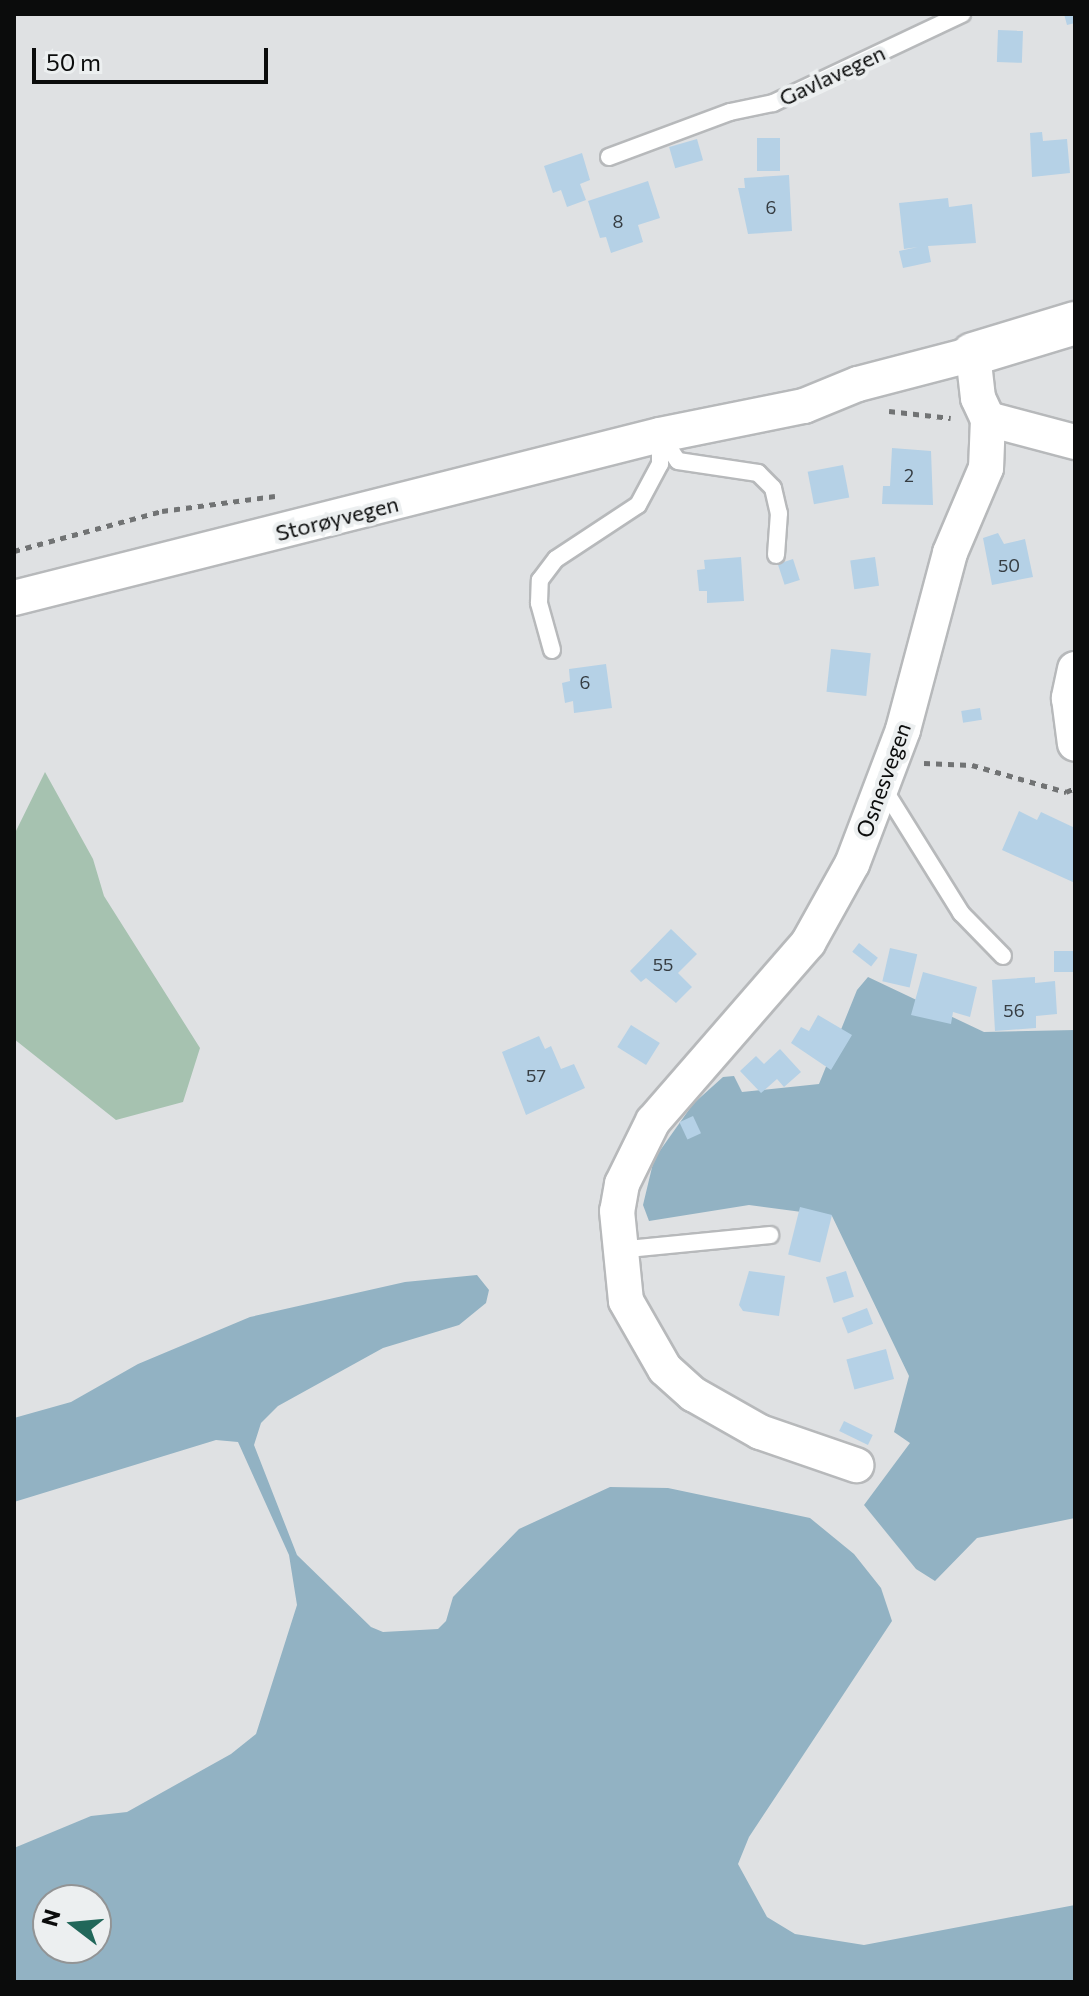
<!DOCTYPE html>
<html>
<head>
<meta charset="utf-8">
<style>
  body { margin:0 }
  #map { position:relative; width:1089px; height:1996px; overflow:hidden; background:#dfe1e3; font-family:Commissioner,sans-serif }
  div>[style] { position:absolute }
  .green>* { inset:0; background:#a6c2b0 }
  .water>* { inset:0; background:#92b2c3 }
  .building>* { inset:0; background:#b5d1e6; transform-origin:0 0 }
  .path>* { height:5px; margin-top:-2.5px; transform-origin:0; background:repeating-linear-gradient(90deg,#717374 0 6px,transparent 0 12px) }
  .roads { filter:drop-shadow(2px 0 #b7b9bb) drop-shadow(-2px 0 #b7b9bb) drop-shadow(0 2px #b7b9bb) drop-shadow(0 -2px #b7b9bb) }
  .service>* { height:16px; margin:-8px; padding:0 8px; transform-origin:8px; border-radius:8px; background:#fff }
  .minor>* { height:34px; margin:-17px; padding:0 17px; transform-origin:17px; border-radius:17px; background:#fff }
  .tertiary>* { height:42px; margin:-21px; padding:0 21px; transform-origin:21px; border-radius:21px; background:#fff }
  span { translate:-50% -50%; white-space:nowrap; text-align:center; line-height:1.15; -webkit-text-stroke:8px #eceff0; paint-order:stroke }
  .number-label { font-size:18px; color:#363d42 }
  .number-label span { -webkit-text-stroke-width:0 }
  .street-label { font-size:22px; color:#0b0c0c }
  .frame { position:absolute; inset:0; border:16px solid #0b0c0c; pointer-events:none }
  .north { position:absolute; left:32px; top:1884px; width:80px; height:80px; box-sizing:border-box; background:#eceff0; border:2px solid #929495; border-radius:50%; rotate:286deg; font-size:22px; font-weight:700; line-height:32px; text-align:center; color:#0b0c0c }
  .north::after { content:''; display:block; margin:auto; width:28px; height:36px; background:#21675a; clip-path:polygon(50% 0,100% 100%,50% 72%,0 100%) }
  .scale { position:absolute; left:32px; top:48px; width:236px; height:36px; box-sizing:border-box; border:4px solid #0b0c0c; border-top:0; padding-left:10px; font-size:24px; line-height:28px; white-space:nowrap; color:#0b0c0c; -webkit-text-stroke:6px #eceff0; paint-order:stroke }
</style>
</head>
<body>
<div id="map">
  <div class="green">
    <div style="clip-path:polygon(45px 772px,93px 859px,104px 896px,200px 1048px,183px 1102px,116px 1120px,14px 1039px,14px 835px)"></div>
  </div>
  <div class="water">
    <div style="clip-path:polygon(868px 977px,984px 1032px,1075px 1030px,1075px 1518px,977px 1538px,935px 1581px,916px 1569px,864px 1505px,910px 1443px,894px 1432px,909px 1376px,832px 1216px,749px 1205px,649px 1221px,643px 1205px,654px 1159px,693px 1104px,723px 1077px,734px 1076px,742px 1092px,819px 1084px,857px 990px)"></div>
    <div style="clip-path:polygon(evenodd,477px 1275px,489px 1290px,486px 1303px,459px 1325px,383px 1348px,278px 1406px,261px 1423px,254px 1445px,297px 1555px,371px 1627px,383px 1632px,438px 1629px,446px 1621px,453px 1597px,519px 1529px,610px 1487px,668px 1488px,810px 1518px,854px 1554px,881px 1588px,892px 1621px,749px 1837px,738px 1864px,767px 1917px,795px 1934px,864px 1945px,1075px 1905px,1075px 1982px,14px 1982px,14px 1848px,91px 1816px,127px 1812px,231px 1754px,256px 1734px,297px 1605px,289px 1555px,238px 1442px,216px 1440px,14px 1502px,14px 1418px,71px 1402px,138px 1364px,250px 1317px,405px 1282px,477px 1275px,48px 1900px,96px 1900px,96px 1948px,48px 1948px,48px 1900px)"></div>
  </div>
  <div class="building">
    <div style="clip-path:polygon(1064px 14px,1075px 14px,1075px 23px,1067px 25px)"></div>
    <div style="left:998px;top:30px;width:25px;height:32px;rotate:2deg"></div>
    <div style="clip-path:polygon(1042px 132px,1043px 141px,1067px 139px,1070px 173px,1032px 177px,1030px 133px)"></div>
    <div style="left:757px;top:138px;width:23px;height:33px"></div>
    <div style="left:697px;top:139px;width:22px;height:29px;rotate:74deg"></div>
    <div style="clip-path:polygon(582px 153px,590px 180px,580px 184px,586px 200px,567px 207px,561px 190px,553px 193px,544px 166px)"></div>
    <div style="clip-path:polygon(789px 175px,792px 231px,748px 234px,738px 188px,745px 188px,744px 178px)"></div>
    <div style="clip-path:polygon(648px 181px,660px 218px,638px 225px,643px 242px,611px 253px,606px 237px,600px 238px,588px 201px)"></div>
    <div style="clip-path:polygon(948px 198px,949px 207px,972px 204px,976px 243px,928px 246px,931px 262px,903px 268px,899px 251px,918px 247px,904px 249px,899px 203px)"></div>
    <div style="clip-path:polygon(892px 448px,931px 451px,933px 505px,882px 504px,883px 486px,890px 486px)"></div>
    <div style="left:843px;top:465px;width:33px;height:36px;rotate:79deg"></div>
    <div style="clip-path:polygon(998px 533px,1004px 544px,1025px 539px,1033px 577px,992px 585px,983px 538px)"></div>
    <div style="clip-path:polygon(741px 557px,744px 601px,707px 603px,707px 591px,699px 591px,697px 570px,705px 569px,704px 560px)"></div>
    <div style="left:875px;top:557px;width:29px;height:25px;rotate:82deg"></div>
    <div style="left:793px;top:559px;width:22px;height:16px;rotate:72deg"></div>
    <div style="left:831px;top:649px;width:40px;height:43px;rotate:6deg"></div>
    <div style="clip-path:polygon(606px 664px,612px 708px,574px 713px,573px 701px,565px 703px,562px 683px,570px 681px,569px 669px)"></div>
    <div style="left:980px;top:708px;width:12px;height:19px;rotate:81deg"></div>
    <div style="clip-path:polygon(1019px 811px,1037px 820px,1041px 812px,1075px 828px,1075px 883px,1002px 850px)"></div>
    <div style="clip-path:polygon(671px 929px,697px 954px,678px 973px,692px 987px,676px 1003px,646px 978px,641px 982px,630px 971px)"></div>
    <div style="left:859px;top:943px;width:24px;height:11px;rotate:38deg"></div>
    <div style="left:890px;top:948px;width:28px;height:34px;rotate:13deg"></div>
    <div style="left:1075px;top:951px;width:21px;height:21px;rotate:90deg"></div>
    <div style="clip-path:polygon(923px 972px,977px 987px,970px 1017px,953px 1012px,951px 1024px,911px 1015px)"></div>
    <div style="clip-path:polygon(1035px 977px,1035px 983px,1055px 981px,1057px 1014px,1036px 1016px,1036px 1028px,995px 1031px,992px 980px)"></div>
    <div style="clip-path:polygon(818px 1015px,852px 1035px,831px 1070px,791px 1043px,801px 1027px,809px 1031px)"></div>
    <div style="left:631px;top:1025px;width:34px;height:26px;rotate:32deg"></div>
    <div style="clip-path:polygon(539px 1036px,545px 1049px,551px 1046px,561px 1069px,574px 1064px,585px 1088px,526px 1115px,502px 1052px)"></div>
    <div style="clip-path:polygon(780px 1049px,801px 1072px,784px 1087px,777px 1079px,761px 1093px,740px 1071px,756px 1056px,764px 1064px)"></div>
    <div style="left:693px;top:1116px;width:19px;height:15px;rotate:65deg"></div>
    <div style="left:800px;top:1207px;width:33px;height:49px;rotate:14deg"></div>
    <div style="clip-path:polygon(749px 1271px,785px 1276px,779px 1316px,743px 1311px,739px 1305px)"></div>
    <div style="left:846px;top:1271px;width:27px;height:21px;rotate:73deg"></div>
    <div style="left:867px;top:1308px;width:17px;height:27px;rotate:69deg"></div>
    <div style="left:886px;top:1349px;width:31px;height:41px;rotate:75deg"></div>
    <div style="left:844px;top:1421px;width:32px;height:11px;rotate:26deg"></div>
  </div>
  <div class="path">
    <div style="left:889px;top:411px;width:62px;rotate:6.4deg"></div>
    <div style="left:14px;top:551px;width:153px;rotate:-15.1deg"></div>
    <div style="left:162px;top:511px;width:114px;rotate:-7.6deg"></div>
    <div style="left:924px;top:763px;width:48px;rotate:2.4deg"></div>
    <div style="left:972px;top:765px;width:98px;rotate:16deg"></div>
    <div style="left:1066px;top:792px;width:10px;rotate:-24deg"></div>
  </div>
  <div class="roads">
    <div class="service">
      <div style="left:609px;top:157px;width:129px;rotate:-20.4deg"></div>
      <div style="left:730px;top:112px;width:44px;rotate:-11.8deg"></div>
      <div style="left:773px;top:103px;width:209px;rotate:-25.2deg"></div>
      <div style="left:661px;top:436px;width:30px;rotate:56deg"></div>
      <div style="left:678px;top:461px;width:81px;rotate:8.5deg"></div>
      <div style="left:758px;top:473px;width:21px;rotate:45deg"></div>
      <div style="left:773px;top:488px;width:26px;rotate:77deg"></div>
      <div style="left:779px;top:513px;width:42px;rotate:94.1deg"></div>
      <div style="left:552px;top:650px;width:49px;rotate:-105.5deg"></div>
      <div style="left:539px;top:603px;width:23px;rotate:-88deg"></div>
      <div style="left:540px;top:580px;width:26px;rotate:-53deg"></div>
      <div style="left:556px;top:559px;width:98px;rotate:-33.4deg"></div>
      <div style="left:638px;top:505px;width:47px;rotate:-61.8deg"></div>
      <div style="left:660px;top:464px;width:29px;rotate:-90deg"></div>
      <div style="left:882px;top:786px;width:150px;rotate:58.1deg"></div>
      <div style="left:961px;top:913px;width:60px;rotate:45.7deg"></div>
      <div style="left:618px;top:1250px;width:153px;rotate:-5.6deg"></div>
    </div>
    <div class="minor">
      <div style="left:988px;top:419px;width:90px;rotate:14.8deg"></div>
      <div style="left:14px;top:598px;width:666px;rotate:-14.16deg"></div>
      <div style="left:660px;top:435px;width:147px;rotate:-11.4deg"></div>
      <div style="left:804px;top:406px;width:58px;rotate:-22.2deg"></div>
      <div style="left:858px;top:384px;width:119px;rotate:-14.6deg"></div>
      <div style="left:973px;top:354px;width:44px;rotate:83.5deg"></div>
      <div style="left:978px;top:398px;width:23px;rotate:65deg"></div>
      <div style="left:988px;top:419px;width:49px;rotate:92.3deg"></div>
      <div style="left:986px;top:468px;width:92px;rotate:113deg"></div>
      <div style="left:950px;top:553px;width:183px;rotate:104.9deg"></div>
      <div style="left:903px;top:730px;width:143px;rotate:110.8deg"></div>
      <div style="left:852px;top:864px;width:90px;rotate:119.1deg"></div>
      <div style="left:808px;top:943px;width:236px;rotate:131deg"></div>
      <div style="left:653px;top:1121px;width:70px;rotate:116.2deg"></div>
      <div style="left:622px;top:1184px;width:27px;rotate:100deg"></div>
      <div style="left:617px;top:1211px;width:90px;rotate:84.3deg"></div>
      <div style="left:626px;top:1301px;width:78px;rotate:60.2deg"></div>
      <div style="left:665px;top:1369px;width:38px;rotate:42deg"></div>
      <div style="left:693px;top:1394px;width:77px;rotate:29.6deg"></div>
      <div style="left:760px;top:1432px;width:102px;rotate:19deg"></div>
      <div style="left:1075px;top:669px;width:30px;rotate:102deg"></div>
      <div style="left:1069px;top:698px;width:46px;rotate:82.6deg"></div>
    </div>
    <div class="tertiary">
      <div style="left:973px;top:354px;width:107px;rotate:-16.9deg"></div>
    </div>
  </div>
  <div class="number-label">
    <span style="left:771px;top:207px">6</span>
    <span style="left:618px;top:221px">8</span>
    <span style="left:909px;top:475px">2</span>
    <span style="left:1009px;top:565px">50</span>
    <span style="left:585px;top:682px">6</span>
    <span style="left:663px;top:964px">55</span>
    <span style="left:1014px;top:1010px">56</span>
    <span style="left:536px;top:1075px">57</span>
  </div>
  <div class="street-label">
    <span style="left:832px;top:75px;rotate:-25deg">Gavlavegen</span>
    <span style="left:337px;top:518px;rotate:-14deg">Storøyvegen</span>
    <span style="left:883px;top:780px;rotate:-70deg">Osnesvegen</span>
  </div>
  <div class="frame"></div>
  <div class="north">N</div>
  <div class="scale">50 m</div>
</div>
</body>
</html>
